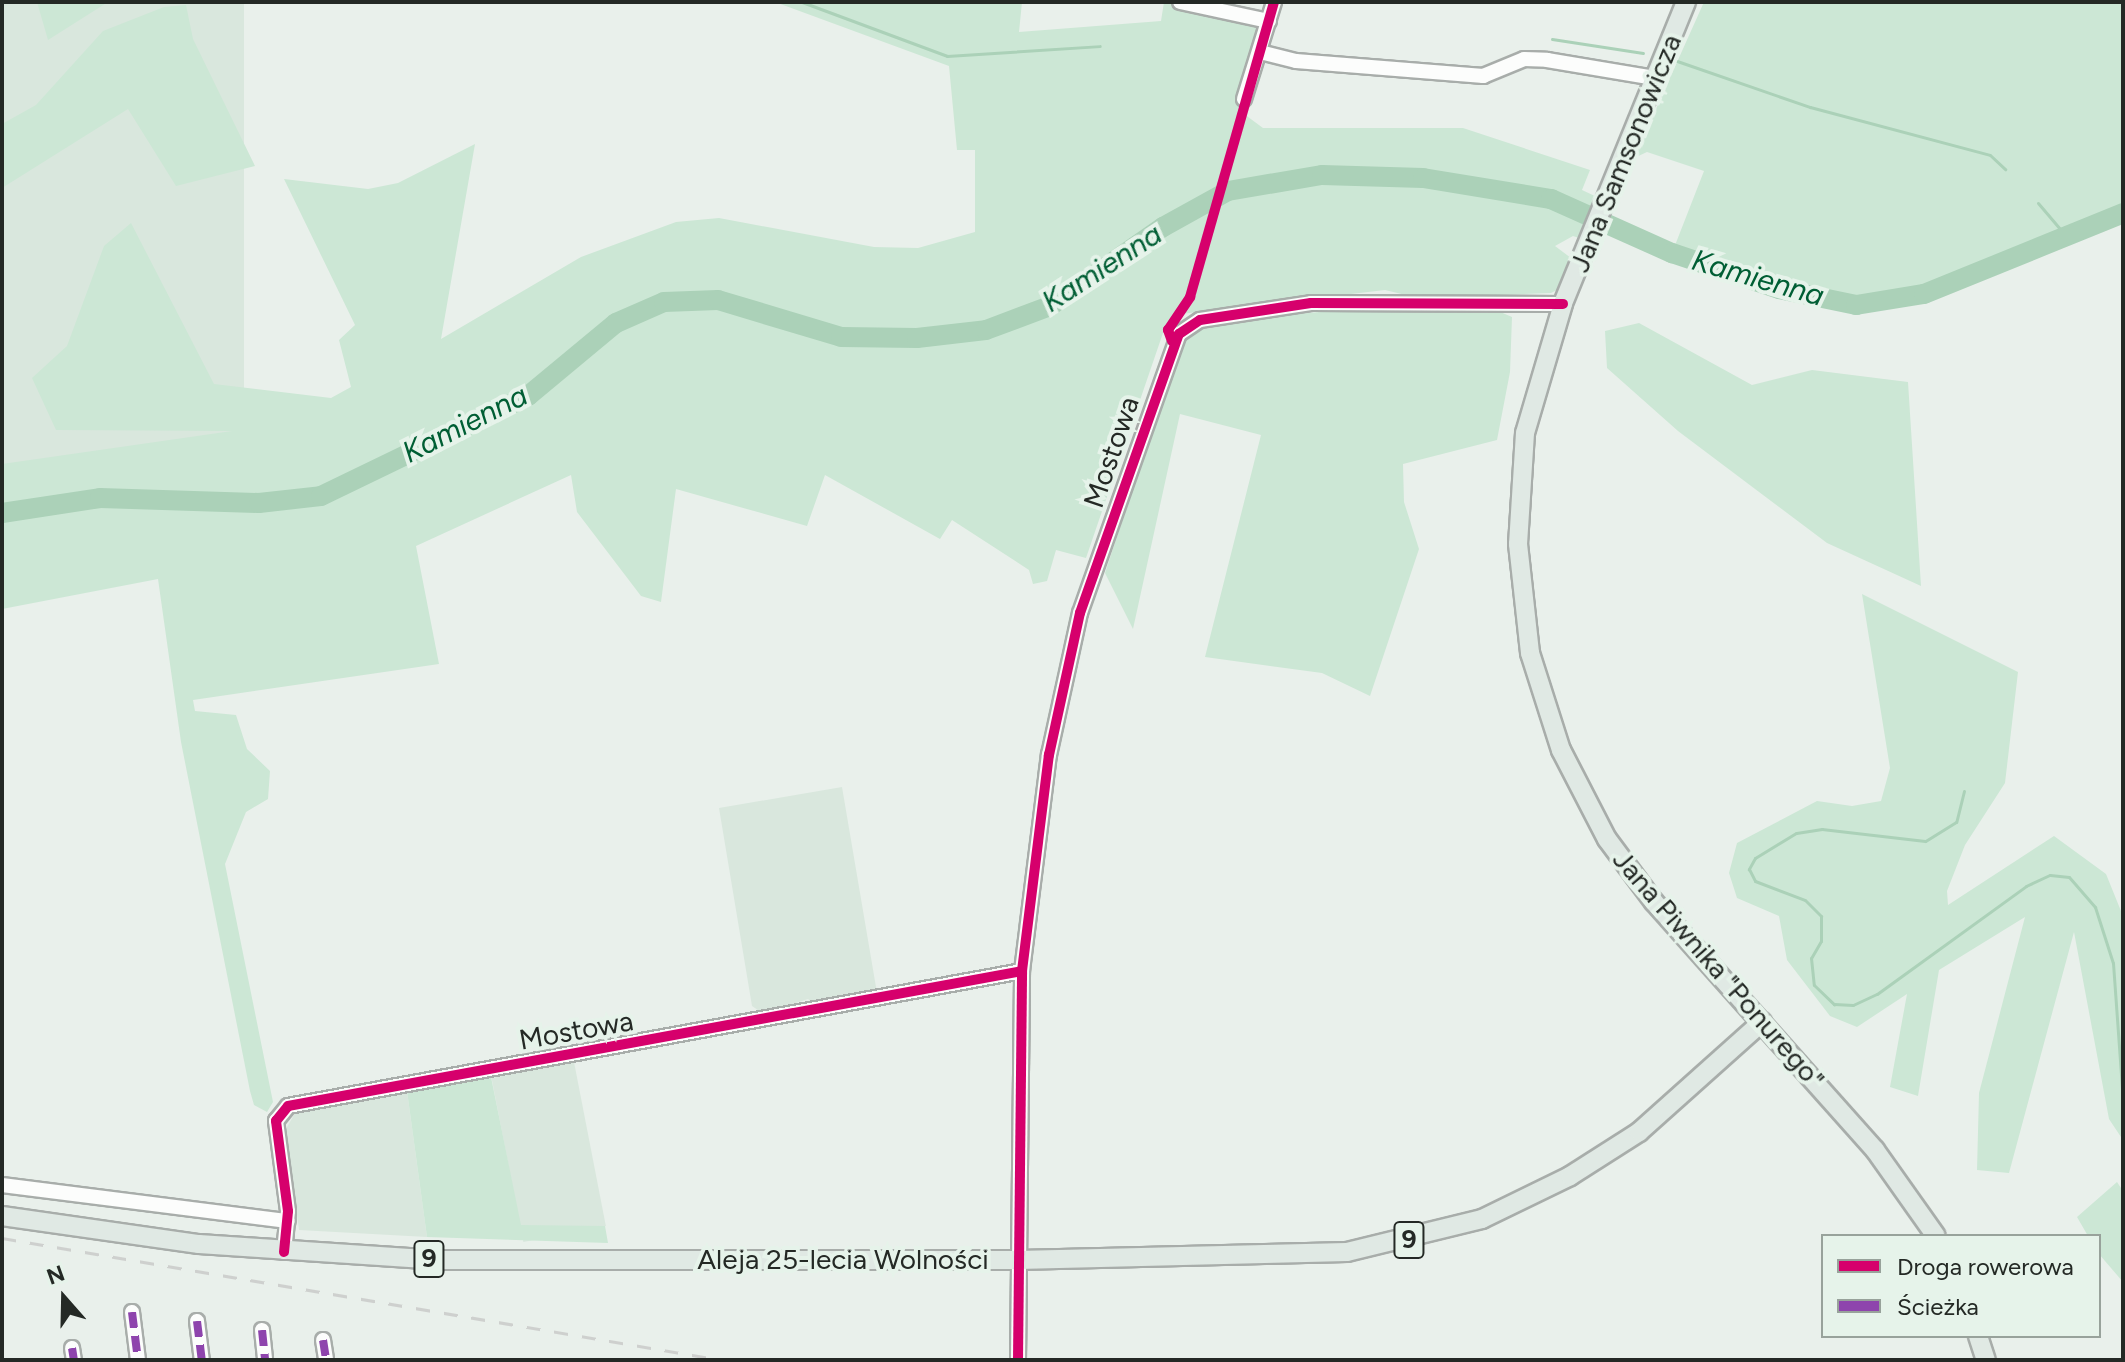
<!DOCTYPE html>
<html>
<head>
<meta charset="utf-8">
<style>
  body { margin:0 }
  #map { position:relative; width:2125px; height:1362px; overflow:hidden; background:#e9f0eb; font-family:Figtree,sans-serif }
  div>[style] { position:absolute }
  .built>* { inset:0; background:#d9e7dd; transform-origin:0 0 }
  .green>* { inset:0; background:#cce7d5 }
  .stream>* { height:3px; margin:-1.5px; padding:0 1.5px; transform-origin:1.5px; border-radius:1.5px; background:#abd1b8 }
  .river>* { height:20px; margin:-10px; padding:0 10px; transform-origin:10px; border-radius:10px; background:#abd1b8 }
  .roads { filter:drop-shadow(2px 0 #a8adaa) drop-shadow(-2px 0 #a8adaa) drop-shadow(0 2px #a8adaa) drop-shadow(0 -2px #a8adaa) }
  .minor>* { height:14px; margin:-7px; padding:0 7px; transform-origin:7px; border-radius:7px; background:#fcfdfc }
  .major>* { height:18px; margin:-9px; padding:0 9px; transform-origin:9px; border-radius:9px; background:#e0e9e4 }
  .rail>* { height:3px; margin-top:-1.5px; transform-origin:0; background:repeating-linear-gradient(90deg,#ced0ce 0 14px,transparent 0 28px) }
  .quiet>* { height:8px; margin-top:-4px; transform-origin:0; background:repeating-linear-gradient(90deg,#8e44ad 0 16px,transparent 0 24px) }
  .cycleway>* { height:10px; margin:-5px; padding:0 5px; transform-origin:5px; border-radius:5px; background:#d6006c }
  span { translate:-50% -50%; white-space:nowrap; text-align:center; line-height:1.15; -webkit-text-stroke:8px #e6f3ea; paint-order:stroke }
  .shield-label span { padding:2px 6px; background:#e6f3ea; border:2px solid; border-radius:6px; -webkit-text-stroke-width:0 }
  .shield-label { font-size:26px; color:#242925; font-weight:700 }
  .street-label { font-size:28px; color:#242925 }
  .water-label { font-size:30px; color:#005e34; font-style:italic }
  .frame { position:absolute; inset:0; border:4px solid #242925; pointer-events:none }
  .legend { position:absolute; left:1821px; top:1234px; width:280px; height:104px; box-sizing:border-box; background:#e6f3ea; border:2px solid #98a29b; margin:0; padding:10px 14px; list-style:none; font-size:24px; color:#242925 }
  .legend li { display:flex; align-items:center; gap:16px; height:40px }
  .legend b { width:40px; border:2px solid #98a29b }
  .north { position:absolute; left:24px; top:1258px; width:80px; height:80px; -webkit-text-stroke:6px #e6f3ea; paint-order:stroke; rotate:340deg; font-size:22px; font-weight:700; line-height:32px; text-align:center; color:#242925 }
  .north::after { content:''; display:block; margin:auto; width:28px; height:36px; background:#242925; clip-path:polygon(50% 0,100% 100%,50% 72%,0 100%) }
</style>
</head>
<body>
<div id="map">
  <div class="built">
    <div style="left:2px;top:2px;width:242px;height:462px"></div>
    <div style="clip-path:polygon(842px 787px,877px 993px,814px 1004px,808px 999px,796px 1003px,794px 1010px,765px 1015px,752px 1006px,719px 808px)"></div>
    <div style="left:574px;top:1062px;width:167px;height:84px;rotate:79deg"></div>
    <div style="clip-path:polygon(407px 1091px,427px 1237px,299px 1230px,286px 1129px,295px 1113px)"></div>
  </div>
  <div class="green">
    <div style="clip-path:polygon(37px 2px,108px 2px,48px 40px)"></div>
    <div style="clip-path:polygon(775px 2px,1022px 2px,1019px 32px,1161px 21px,1164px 2px,1269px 21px,1240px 111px,1263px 128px,1463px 128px,1590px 170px,1582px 190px,1597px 197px,1579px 238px,1573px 236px,1555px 246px,1571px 258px,1559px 289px,1551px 293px,1418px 298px,1385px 290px,1181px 314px,1164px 330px,1086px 558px,1056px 550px,1047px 581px,1033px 584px,1029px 570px,952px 520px,940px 539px,825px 475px,807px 526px,676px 489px,661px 602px,641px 596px,577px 512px,571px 475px,416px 546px,439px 664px,193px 700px,195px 711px,236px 715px,247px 749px,270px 771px,268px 799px,246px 812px,225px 864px,273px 1102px,267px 1112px,254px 1105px,250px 1091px,181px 742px,158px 579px,2px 609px,2px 464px,232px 431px,56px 430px,32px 378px,67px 346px,104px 246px,131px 223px,214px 384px,331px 398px,351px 387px,339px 340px,355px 325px,284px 179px,368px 189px,398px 183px,475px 144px,441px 339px,581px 257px,676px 222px,719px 218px,874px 247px,918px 248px,975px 232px,975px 150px,957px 150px,949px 66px)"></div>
    <div style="clip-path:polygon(1704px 2px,2123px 2px,2123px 213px,1924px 294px,1856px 305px,1779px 289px,1672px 253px,1704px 171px,1647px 152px,1634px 158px)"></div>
    <div style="clip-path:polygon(186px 5px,193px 39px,255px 166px,176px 186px,128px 109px,2px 188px,2px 124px,36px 105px,103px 31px,164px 7px)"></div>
    <div style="clip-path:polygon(1331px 311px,1498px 311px,1512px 317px,1510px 372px,1497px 440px,1403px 464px,1404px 502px,1419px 549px,1370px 696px,1322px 673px,1205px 657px,1261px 435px,1180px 414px,1133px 629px,1105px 573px,1177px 355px,1186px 340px,1208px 324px,1224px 320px)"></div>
    <div style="clip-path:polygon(1639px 323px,1752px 385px,1812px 370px,1908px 382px,1921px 586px,1827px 543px,1678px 431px,1607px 368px,1605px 331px)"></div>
    <div style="clip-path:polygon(1862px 594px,2018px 672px,2005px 783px,1965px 845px,1947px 891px,1948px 905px,2054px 836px,2106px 874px,2123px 916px,2123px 1140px,2109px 1119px,2074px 932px,2009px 1173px,1977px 1170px,1979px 1093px,2025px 917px,1939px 970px,1918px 1096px,1890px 1087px,1907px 994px,1857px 1027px,1830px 1016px,1787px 960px,1779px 916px,1737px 898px,1729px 873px,1737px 843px,1817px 801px,1852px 806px,1881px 801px,1890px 768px)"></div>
    <div style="clip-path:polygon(491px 1077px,521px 1225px,605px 1226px,608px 1243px,427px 1237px,407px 1091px)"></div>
    <div style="clip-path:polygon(2117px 1182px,2123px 1191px,2123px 1282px,2099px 1254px,2099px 1236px,2088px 1236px,2077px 1217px)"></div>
  </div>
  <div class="stream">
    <div style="left:802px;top:2px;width:155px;rotate:20.4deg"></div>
    <div style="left:947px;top:56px;width:153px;rotate:-3.7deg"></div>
    <div style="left:1552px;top:39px;width:92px;rotate:8.7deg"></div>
    <div style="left:1677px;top:61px;width:141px;rotate:19.1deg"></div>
    <div style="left:1810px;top:107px;width:186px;rotate:14.9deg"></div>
    <div style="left:1990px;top:155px;width:21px;rotate:43deg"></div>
    <div style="left:2038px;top:203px;width:43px;rotate:49.7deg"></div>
    <div style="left:1964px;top:791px;width:32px;rotate:104deg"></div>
    <div style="left:1956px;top:822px;width:36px;rotate:148deg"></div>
    <div style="left:1925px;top:841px;width:104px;rotate:-173.4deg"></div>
    <div style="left:1822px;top:829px;width:26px;rotate:171deg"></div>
    <div style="left:1796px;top:833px;width:48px;rotate:148.6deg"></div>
    <div style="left:1755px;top:858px;width:13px;rotate:119deg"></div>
    <div style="left:1749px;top:869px;width:13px;rotate:63deg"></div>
    <div style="left:1755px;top:881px;width:53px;rotate:20.8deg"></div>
    <div style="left:1805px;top:900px;width:23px;rotate:45deg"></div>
    <div style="left:1821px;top:916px;width:25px;rotate:90deg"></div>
    <div style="left:1821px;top:941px;width:20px;rotate:120deg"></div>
    <div style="left:1811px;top:958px;width:27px;rotate:84deg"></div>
    <div style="left:1814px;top:985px;width:28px;rotate:44deg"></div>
    <div style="left:1834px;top:1004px;width:19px;rotate:3deg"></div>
    <div style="left:1853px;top:1005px;width:26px;rotate:-25deg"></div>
    <div style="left:1877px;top:994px;width:184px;rotate:-35.9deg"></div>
    <div style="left:2026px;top:886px;width:26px;rotate:-25deg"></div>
    <div style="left:2050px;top:875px;width:19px;rotate:6deg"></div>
    <div style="left:2069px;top:877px;width:40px;rotate:49deg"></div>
    <div style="left:2095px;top:907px;width:59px;rotate:72.2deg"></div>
    <div style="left:2113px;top:963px;width:138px;rotate:85.9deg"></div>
  </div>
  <div class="river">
    <div style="left:2px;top:513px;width:99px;rotate:-8.7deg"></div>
    <div style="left:100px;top:498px;width:159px;rotate:1.8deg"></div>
    <div style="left:259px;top:503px;width:62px;rotate:-6.4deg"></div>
    <div style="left:321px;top:496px;width:230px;rotate:-25.8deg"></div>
    <div style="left:528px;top:396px;width:114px;rotate:-39.7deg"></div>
    <div style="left:616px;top:323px;width:52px;rotate:-23.6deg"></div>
    <div style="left:664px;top:302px;width:54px;rotate:-2.1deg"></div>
    <div style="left:718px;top:300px;width:128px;rotate:16.7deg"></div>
    <div style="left:841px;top:337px;width:76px;rotate:0.8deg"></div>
    <div style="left:917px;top:338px;width:69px;rotate:-6.6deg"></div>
    <div style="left:986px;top:330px;width:68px;rotate:-20.6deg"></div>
    <div style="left:1050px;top:306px;width:138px;rotate:-35deg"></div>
    <div style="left:1163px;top:227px;width:74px;rotate:-29deg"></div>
    <div style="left:1228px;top:191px;width:95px;rotate:-9.7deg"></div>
    <div style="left:1322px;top:175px;width:101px;rotate:1.7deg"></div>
    <div style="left:1423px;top:178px;width:130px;rotate:9.3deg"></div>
    <div style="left:1551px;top:199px;width:133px;rotate:24.1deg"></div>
    <div style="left:1672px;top:253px;width:113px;rotate:18.6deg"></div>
    <div style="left:1779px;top:289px;width:79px;rotate:11.7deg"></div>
    <div style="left:1856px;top:305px;width:69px;rotate:-9.2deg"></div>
    <div style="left:1924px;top:294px;width:215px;rotate:-22.1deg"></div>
  </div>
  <div class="roads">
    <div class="minor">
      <div style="left:1180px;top:2px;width:91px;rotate:12.1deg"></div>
      <div style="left:1260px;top:52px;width:37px;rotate:14deg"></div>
      <div style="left:1296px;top:61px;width:188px;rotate:4.6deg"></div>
      <div style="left:1483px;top:76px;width:44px;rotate:-22.5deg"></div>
      <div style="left:1524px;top:59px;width:23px;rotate:2deg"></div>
      <div style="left:1547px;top:60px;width:109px;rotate:9.5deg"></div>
      <div style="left:1244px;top:99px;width:102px;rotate:-72.8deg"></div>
      <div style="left:2px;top:1185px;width:288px;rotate:7.2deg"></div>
      <div style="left:284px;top:1252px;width:41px;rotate:-84.4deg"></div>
      <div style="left:288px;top:1211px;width:91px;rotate:-97.6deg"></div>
      <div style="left:276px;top:1121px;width:19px;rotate:-51deg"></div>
      <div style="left:288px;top:1106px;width:746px;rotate:-10.42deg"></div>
      <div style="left:132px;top:1312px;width:48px;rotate:82.9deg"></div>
      <div style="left:197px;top:1321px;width:39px;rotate:83deg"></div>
      <div style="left:262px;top:1330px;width:30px;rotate:84deg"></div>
      <div style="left:323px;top:1340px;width:20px;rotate:81deg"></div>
      <div style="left:72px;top:1348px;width:12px;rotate:81deg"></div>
      <div style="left:1018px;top:1360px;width:389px;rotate:-89.4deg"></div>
      <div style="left:1022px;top:971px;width:218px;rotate:-82.9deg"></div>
      <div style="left:1049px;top:755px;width:145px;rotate:-77.7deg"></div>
      <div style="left:1080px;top:613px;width:296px;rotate:-70.5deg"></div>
      <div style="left:1179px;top:334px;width:25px;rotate:-34deg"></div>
      <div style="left:1200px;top:320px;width:112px;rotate:-8.7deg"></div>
      <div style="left:1311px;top:303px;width:252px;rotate:0.2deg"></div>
    </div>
    <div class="major">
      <div style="left:1686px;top:2px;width:326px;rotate:112.2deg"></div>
      <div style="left:1563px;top:304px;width:134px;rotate:106.4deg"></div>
      <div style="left:1525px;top:433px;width:111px;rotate:93.6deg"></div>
      <div style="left:1518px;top:544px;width:110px;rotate:83.7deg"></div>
      <div style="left:1530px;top:653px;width:102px;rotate:72.3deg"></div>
      <div style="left:1561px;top:750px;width:100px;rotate:62.7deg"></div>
      <div style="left:1607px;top:839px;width:79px;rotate:53.3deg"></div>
      <div style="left:1654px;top:902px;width:332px;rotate:48.3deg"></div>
      <div style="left:1875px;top:1150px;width:105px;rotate:54.7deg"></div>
      <div style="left:2px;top:1216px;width:199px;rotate:8.1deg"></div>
      <div style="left:199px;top:1244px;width:241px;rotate:3.8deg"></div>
      <div style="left:439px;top:1260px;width:579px"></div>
      <div style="left:1018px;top:1260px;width:329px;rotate:-1.4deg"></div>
      <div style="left:1347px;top:1252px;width:139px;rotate:-13.7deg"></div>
      <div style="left:1482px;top:1219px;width:98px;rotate:-26deg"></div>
      <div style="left:1570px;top:1176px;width:82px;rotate:-32.5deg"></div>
      <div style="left:1639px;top:1132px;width:165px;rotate:-41.8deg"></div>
      <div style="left:1978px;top:1336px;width:25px;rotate:72deg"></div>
    </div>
  </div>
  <div class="rail">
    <div style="left:2px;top:1238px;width:730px;rotate:9.62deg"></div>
  </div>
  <div class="quiet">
    <div style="left:132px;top:1312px;width:48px;rotate:82.9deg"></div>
    <div style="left:197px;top:1321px;width:39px;rotate:83deg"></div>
    <div style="left:262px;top:1330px;width:30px;rotate:84deg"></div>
    <div style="left:323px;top:1340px;width:20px;rotate:81deg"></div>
    <div style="left:72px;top:1348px;width:12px;rotate:81deg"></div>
  </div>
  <div class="cycleway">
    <div style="left:1172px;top:341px;width:12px;rotate:-110deg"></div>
    <div style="left:1168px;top:330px;width:40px;rotate:-56deg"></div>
    <div style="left:1190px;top:297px;width:307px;rotate:-74.1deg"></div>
    <div style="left:284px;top:1252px;width:41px;rotate:-84.4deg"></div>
    <div style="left:288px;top:1211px;width:91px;rotate:-97.6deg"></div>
    <div style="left:276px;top:1121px;width:19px;rotate:-51deg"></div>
    <div style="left:288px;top:1106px;width:746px;rotate:-10.42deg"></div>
    <div style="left:1018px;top:1360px;width:389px;rotate:-89.4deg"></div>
    <div style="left:1022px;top:971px;width:218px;rotate:-82.9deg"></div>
    <div style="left:1049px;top:755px;width:145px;rotate:-77.7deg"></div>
    <div style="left:1080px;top:613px;width:296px;rotate:-70.5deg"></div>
    <div style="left:1179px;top:334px;width:25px;rotate:-34deg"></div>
    <div style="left:1200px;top:320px;width:112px;rotate:-8.7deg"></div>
    <div style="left:1311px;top:303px;width:252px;rotate:0.2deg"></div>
  </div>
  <div class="shield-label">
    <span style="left:1409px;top:1240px">9</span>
    <span style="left:429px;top:1259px">9</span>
  </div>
  <div class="street-label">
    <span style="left:1625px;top:153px;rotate:-68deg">Jana Samsonowicza</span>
    <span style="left:1111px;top:452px;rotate:-71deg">Mostowa</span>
    <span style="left:1719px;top:969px;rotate:49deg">Jana Piwnika "Ponurego"</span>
    <span style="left:576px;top:1030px;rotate:-10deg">Mostowa</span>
    <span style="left:843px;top:1259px">Aleja 25-lecia Wolności</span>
  </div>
  <div class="water-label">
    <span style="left:1102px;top:268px;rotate:-33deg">Kamienna</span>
    <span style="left:1758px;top:278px;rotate:16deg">Kamienna</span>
    <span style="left:465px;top:424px;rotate:-27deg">Kamienna</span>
  </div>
  <div class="frame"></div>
  <ul class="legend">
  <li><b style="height:10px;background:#d6006c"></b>Droga rowerowa</li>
  <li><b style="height:10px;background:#8e44ad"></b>Ścieżka</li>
  </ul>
  <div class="north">N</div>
</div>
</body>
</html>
